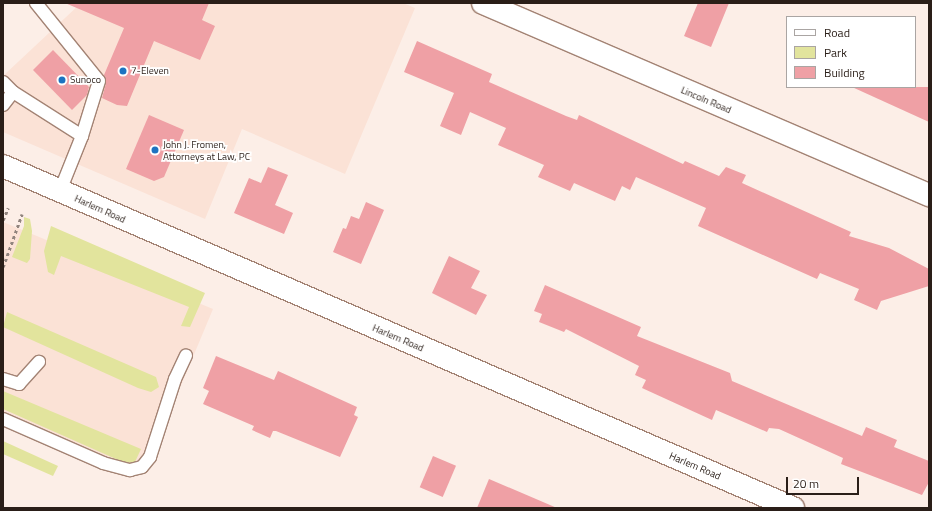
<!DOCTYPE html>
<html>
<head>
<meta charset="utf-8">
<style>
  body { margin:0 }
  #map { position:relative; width:932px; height:511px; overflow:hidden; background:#fceee7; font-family:"Titillium Web",sans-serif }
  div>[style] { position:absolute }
  .built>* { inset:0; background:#fbe2d6 }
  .green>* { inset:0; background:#e2e49d }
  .building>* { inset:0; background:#efa0a5; transform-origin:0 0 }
  .path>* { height:2.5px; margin-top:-1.25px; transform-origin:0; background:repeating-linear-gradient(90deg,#91847e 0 3px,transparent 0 6px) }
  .roads { filter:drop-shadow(1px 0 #a38374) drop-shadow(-1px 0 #a38374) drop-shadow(0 1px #a38374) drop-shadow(0 -1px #a38374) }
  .service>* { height:12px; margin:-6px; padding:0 6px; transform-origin:6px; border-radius:6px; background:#fff }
  .minor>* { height:22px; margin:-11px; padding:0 11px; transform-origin:11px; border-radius:11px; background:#fff }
  .secondary>* { height:22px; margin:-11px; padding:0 11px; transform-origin:11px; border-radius:11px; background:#fff }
  .dots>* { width:11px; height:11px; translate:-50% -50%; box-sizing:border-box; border:2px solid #fff; border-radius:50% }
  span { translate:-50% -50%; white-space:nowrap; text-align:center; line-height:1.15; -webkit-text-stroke:3.5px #fff; paint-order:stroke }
  .poi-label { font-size:10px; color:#2a1e18 }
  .left { translate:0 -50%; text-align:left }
  .street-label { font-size:10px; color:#2a1e18 }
  .frame { position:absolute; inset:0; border:4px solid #2a1e18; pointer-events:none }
  .legend { position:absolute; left:786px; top:16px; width:130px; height:72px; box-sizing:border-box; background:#fff; border:1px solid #aaa5a3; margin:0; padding:5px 7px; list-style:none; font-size:12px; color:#2a1e18 }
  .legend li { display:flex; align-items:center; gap:8px; height:20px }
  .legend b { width:20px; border:1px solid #aaa5a3 }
  .scale { position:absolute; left:786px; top:477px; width:73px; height:18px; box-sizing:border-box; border:2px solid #2a1e18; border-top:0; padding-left:5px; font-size:12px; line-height:14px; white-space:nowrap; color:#2a1e18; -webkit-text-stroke:3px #fff; paint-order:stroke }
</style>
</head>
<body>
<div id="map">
  <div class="built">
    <div style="clip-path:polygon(81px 3px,403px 3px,415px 8px,345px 174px,242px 129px,205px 219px,3px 132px,3px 76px)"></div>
    <div style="clip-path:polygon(3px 222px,213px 309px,144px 474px,3px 414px)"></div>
  </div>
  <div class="green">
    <div style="clip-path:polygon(24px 217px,30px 219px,32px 231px,30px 259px,27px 263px,12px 257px,24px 226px)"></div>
    <div style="clip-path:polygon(51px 226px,205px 293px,190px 327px,181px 326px,189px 307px,61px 256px,54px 275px,48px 272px,44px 251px)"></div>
    <div style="clip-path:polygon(7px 312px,156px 377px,159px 387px,151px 392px,138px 388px,3px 327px)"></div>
    <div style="clip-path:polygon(3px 391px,141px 449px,135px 462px,125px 463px,3px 409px)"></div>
    <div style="clip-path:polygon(3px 441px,58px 466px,53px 476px,3px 454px)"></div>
  </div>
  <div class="building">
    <div style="clip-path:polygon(65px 3px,209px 3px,202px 20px,215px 26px,200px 60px,154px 41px,127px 106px,117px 105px,102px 98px,106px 83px,104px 75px,124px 28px)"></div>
    <div style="clip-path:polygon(698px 3px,729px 3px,711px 47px,684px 36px)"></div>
    <div style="clip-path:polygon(417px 41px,492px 74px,489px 82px,566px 116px,577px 120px,579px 115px,683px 164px,685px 161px,719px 176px,726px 167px,746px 175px,742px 183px,851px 232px,849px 236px,889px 248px,929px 269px,929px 286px,881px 301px,877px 310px,854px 300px,859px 289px,820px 273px,817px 279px,698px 226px,706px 208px,636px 177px,630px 190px,622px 186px,615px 201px,574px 183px,570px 191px,538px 177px,544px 165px,498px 145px,506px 128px,470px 112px,461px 135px,440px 126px,454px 93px,404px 72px)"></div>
    <div style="clip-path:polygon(53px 50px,89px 87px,87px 95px,72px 110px,33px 70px)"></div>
    <div style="clip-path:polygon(852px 87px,929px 87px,929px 122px)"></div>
    <div style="clip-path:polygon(149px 115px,184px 130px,164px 177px,154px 181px,126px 169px)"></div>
    <div style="clip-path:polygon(268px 167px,288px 175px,275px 205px,293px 213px,284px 234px,234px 213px,249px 178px,261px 183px)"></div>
    <div style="clip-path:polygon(366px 202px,384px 210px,361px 264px,333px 252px,343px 228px,346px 229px,351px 216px,359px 219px)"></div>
    <div style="clip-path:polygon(449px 256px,480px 271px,471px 288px,487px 295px,476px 315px,432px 293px)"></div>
    <div style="clip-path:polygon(545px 285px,641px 327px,637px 336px,730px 373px,732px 381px,862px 436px,866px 427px,897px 440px,894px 447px,929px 461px,929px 482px,922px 495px,841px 464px,843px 458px,779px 429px,769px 428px,767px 432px,716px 410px,712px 420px,642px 388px,646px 380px,635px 375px,639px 366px,566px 329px,564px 332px,539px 322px,542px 314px,534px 311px)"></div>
    <div style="clip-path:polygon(216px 356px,274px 380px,278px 371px,357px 407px,354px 415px,358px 417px,340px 457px,276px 431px,273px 431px,270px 438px,252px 430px,254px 426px,203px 404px,209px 391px,203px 388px)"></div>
    <div style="left:433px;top:456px;width:25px;height:34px;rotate:23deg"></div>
    <div style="clip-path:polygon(489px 479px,557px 508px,477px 508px)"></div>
  </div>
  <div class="path">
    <div style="left:3px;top:220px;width:13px;rotate:-67deg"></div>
    <div style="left:3px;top:267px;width:56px;rotate:-70.3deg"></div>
  </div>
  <div class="roads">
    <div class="service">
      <div style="left:36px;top:3px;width:100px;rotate:51.1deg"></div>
      <div style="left:99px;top:81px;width:58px;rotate:107.2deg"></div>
      <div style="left:3px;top:82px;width:14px;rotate:45deg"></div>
      <div style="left:3px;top:105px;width:16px;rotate:-52deg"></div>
      <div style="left:13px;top:92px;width:82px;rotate:32.5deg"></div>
      <div style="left:82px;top:136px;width:59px;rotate:111.8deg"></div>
      <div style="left:3px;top:379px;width:17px;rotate:17deg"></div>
      <div style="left:19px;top:384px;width:30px;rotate:-48deg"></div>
      <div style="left:3px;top:419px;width:109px;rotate:23.7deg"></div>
      <div style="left:103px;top:463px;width:28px;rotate:15deg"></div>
      <div style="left:130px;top:470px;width:12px;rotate:-14deg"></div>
      <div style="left:142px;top:467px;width:13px;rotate:-51deg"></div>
      <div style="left:150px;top:457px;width:82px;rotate:-72.2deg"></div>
      <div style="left:175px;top:379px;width:26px;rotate:-65deg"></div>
    </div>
    <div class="minor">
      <div style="left:483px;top:3px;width:486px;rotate:23.3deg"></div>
    </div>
    <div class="secondary">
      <div style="left:3px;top:166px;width:861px;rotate:23.41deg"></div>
    </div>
  </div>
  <div class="dots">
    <div style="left:123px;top:71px;background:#1d73c1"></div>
    <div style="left:62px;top:80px;background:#1d73c1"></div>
    <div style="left:155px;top:150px;background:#1d73c1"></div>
  </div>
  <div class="poi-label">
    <span class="left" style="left:131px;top:71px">7-Eleven</span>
    <span class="left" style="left:70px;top:80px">Sunoco</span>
    <span class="left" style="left:163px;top:150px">John J. Fromen,<br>Attorneys at Law, PC</span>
  </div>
  <div class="street-label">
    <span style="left:706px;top:100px;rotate:23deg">Lincoln Road</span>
    <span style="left:100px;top:209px;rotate:24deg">Harlem Road</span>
    <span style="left:398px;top:338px;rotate:23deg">Harlem Road</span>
    <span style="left:695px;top:466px;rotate:23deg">Harlem Road</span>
  </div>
  <div class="frame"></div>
  <ul class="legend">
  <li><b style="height:5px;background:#fff"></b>Road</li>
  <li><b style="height:11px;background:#e2e49d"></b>Park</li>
  <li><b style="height:11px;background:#efa0a5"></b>Building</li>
  </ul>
  <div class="scale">20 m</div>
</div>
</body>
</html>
